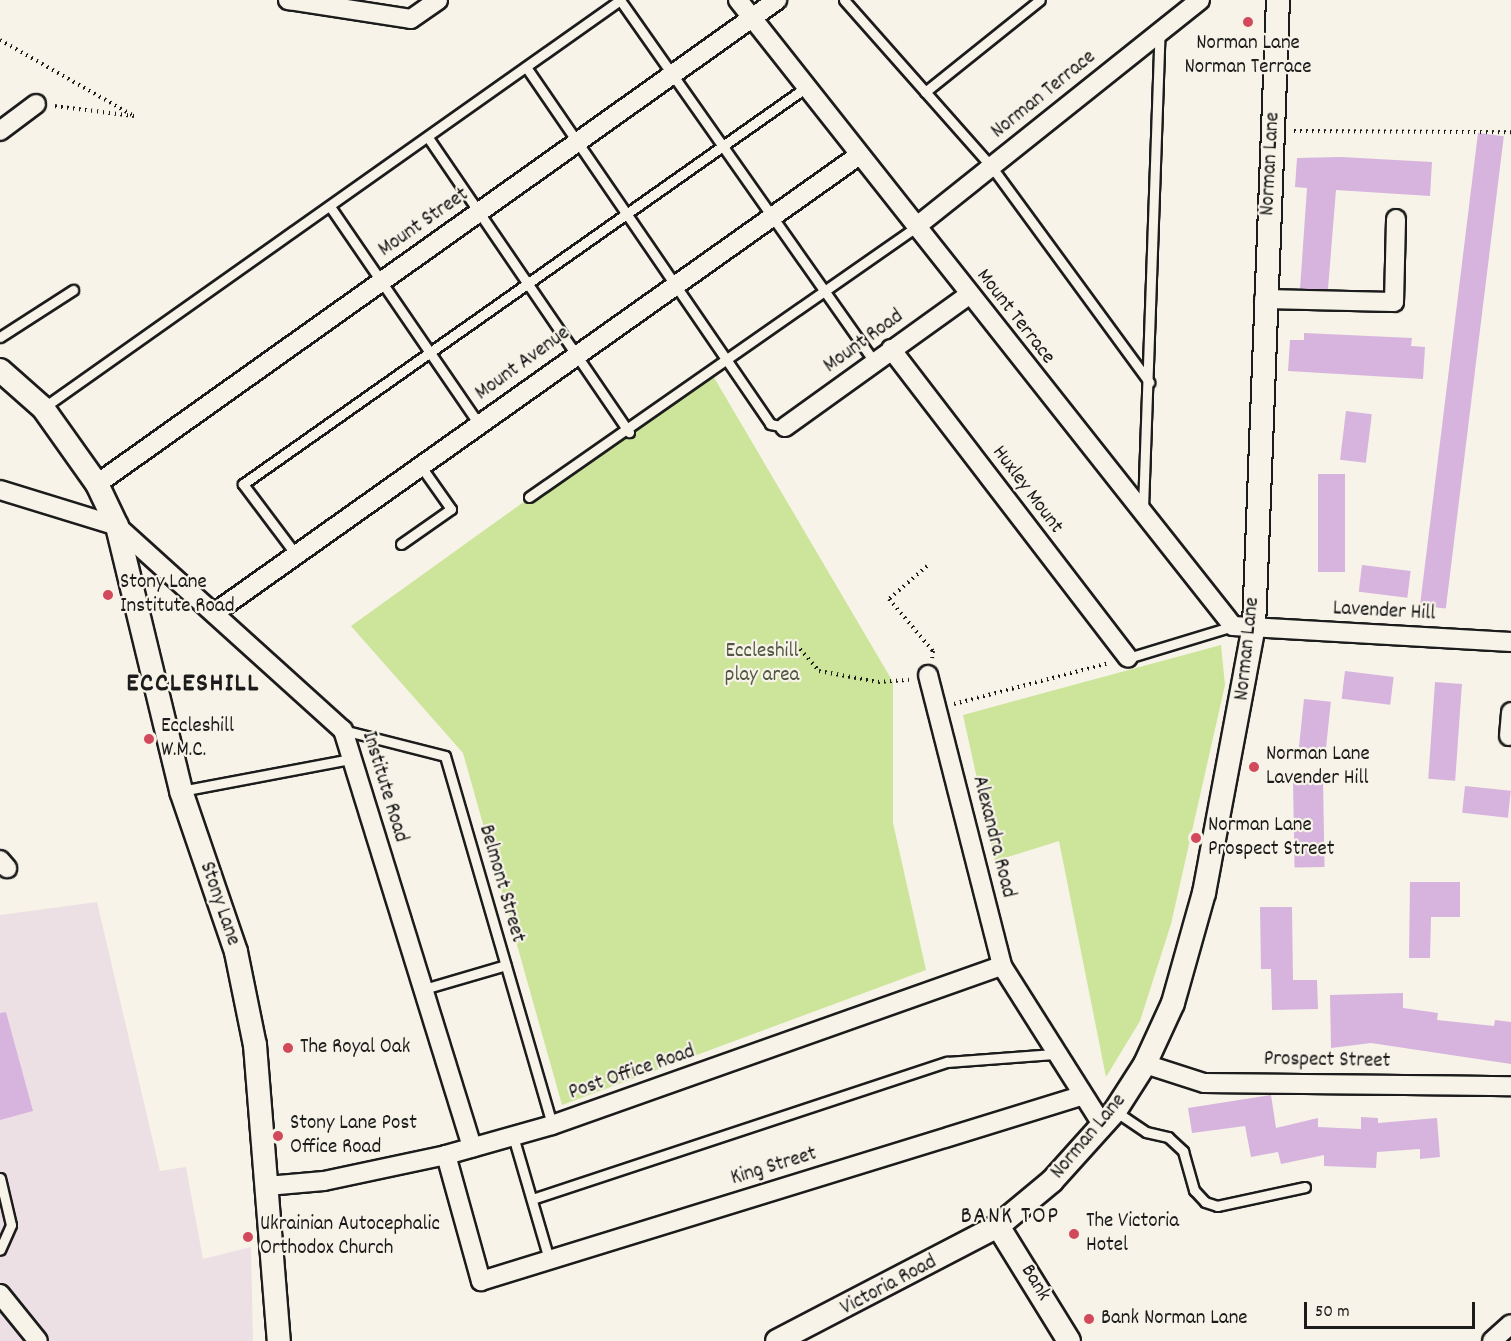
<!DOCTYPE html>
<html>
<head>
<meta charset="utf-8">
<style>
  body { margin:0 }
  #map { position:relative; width:1511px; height:1341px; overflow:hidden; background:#f7f3e8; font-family:Dekko,sans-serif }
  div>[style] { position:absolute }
  .built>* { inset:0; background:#ede0e5 }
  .green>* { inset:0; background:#cce59a }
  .building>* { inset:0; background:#d6b4de; transform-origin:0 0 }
  .path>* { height:4px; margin-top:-2px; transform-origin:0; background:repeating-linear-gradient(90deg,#1c1c1c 0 1.5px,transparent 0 6px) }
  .roads { filter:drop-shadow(2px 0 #1c1c1c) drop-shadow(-2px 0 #1c1c1c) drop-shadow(0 2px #1c1c1c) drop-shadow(0 -2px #1c1c1c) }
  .service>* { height:9px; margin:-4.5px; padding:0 4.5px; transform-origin:4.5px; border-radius:4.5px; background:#f7f3e8 }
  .minor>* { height:18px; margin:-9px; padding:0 9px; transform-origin:9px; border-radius:9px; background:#f7f3e8 }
  .tertiary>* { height:22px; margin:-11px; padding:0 11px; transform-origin:11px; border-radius:11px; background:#f7f3e8 }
  .dots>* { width:16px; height:16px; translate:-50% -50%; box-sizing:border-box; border:3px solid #f7f3e8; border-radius:50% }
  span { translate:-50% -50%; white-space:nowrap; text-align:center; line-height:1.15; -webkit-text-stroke:4.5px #f7f3e8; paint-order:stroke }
  .poi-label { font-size:21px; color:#1c1c1c }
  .left { translate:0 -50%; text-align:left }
  .street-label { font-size:21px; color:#1c1c1c }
  .park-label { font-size:21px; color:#515842 }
  .quarter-label { font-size:24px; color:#1c1c1c; letter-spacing:1.5px }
  .district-label { font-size:27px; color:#1c1c1c; font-weight:700; letter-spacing:1.5px }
  .scale { position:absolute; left:1304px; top:1302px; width:171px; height:27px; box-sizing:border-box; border:3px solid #1c1c1c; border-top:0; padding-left:8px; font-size:18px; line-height:21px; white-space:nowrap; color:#1c1c1c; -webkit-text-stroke:4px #f7f3e8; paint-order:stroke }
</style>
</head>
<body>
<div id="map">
  <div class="built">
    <div style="clip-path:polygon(97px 902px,160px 1171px,186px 1167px,203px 1259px,251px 1247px,253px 1341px,0 1341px,0 915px)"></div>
  </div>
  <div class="green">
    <div style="clip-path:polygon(709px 369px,893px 682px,893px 823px,926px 970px,562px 1105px,463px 753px,351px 626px)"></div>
    <div style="clip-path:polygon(1221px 645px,1225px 685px,1171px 924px,1140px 1021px,1106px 1077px,1059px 841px,995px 861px,963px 715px)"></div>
  </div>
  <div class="building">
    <div style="left:1478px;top:133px;width:26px;height:476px;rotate:7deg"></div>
    <div style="clip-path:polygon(1341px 157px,1432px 162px,1430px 196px,1336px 190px,1328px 289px,1300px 289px,1307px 188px,1295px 187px,1297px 158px)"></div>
    <div style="clip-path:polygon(1304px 333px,1412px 338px,1411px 346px,1425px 347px,1423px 379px,1288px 371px,1290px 340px,1304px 340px)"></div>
    <div style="left:1346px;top:411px;width:26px;height:49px;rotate:7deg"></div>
    <div style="left:1318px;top:474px;width:27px;height:98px"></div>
    <div style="left:1362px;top:565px;width:49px;height:27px;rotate:7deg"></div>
    <div style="left:1345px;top:671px;width:49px;height:28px;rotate:7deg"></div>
    <div style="left:1435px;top:682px;width:27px;height:97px;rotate:4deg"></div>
    <div style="left:1304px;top:699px;width:27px;height:49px;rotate:6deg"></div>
    <div style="left:1323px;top:779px;width:88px;height:30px;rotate:89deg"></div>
    <div style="left:1465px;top:786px;width:46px;height:27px;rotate:6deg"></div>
    <div style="clip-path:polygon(1410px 882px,1460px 882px,1460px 917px,1431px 917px,1430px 958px,1409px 958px)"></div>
    <div style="clip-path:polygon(1260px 907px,1292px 907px,1293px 980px,1317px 980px,1318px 1009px,1272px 1010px,1271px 969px,1261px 969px)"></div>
    <div style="clip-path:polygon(1403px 993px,1403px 1008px,1438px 1013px,1437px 1020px,1494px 1026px,1495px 1020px,1511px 1022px,1511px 1064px,1371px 1043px,1331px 1048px,1330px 995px)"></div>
    <div style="clip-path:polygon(6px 1012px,33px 1111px,0 1120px,0 1013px)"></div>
    <div style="clip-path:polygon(1271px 1095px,1276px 1128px,1318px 1118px,1318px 1127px,1361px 1129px,1361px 1117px,1378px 1118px,1378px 1123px,1437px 1118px,1440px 1157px,1420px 1159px,1420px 1149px,1377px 1152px,1376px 1168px,1324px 1166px,1324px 1155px,1281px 1164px,1278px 1152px,1251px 1157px,1245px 1126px,1192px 1133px,1188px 1108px)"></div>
  </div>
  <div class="path">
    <div style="left:0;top:40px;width:154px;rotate:29.6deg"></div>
    <div style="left:134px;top:116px;width:81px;rotate:-172.9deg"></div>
    <div style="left:1294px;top:131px;width:217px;rotate:0.3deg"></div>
    <div style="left:927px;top:566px;width:50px;rotate:139deg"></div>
    <div style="left:889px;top:599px;width:68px;rotate:49.8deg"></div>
    <div style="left:933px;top:651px;width:7px;rotate:98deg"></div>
    <div style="left:796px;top:652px;width:5px;rotate:-37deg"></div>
    <div style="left:800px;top:649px;width:29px;rotate:49deg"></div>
    <div style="left:819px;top:671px;width:60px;rotate:10.6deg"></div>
    <div style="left:878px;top:682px;width:31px;rotate:-4deg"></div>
    <div style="left:954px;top:704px;width:160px;rotate:-14.8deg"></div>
  </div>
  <div class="roads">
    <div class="service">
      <div style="left:844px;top:0;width:222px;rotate:48.5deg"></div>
      <div style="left:991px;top:166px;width:268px;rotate:53.8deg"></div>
      <div style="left:526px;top:67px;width:432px;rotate:55.6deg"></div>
      <div style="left:770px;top:424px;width:15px;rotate:11deg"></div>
      <div style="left:925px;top:92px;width:147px;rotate:-38.7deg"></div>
      <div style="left:429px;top:139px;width:355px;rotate:55.7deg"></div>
      <div style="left:331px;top:208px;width:262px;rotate:55.6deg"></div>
      <div style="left:0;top:337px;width:87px;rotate:-32.8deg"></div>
      <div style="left:43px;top:408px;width:707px;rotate:-35.26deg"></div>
      <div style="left:620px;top:0;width:442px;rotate:54.9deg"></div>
      <div style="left:529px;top:497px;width:473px;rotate:-34.9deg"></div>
      <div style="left:1143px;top:508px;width:475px;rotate:-88deg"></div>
      <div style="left:401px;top:544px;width:61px;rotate:-35deg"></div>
      <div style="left:451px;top:509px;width:54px;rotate:-125.2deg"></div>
      <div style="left:294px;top:552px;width:85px;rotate:-126.9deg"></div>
      <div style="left:243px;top:484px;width:688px;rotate:-35.17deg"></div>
      <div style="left:1128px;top:658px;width:110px;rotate:-16.9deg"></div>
      <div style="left:343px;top:730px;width:105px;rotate:14.3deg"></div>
      <div style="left:445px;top:756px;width:384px;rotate:73.8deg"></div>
      <div style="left:181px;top:791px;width:173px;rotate:-10.7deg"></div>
      <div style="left:424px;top:989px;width:85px;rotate:-16.3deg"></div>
      <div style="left:1115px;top:1111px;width:37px;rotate:34deg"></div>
      <div style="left:1146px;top:1132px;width:23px;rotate:13deg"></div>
      <div style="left:1168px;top:1137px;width:21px;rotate:43deg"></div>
      <div style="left:1183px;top:1151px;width:41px;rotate:74.2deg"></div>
      <div style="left:1194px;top:1190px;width:16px;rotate:47deg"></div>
      <div style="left:1205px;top:1202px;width:13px;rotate:18deg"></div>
      <div style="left:1217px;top:1206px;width:90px;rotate:-12.2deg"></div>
      <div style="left:513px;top:1136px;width:128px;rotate:73.7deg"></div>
      <div style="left:0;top:1178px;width:48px;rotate:76.8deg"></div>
      <div style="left:11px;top:1225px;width:27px;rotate:114deg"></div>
      <div style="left:532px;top:1199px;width:437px;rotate:-18.3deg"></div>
      <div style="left:947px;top:1062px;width:107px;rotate:-4.3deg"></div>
    </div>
    <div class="minor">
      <div style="left:288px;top:0;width:124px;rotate:8.8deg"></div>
      <div style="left:411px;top:19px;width:33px;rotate:-35deg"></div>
      <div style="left:738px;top:0;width:798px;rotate:51.67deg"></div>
      <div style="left:1233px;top:626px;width:278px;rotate:3.3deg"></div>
      <div style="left:0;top:131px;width:45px;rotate:-36.9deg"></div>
      <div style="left:917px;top:226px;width:362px;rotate:-38.6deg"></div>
      <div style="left:1264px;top:299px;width:130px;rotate:1.3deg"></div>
      <div style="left:1394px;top:302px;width:83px;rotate:-88.6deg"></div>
      <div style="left:891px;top:349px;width:389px;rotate:52.5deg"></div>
      <div style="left:785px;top:427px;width:226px;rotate:-35.7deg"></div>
      <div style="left:97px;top:484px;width:835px;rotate:-35.44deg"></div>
      <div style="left:0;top:490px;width:122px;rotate:17.1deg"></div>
      <div style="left:117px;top:526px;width:304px;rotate:42.1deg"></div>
      <div style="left:343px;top:730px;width:437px;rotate:72.8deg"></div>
      <div style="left:217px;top:611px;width:786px;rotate:-35.37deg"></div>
      <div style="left:928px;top:675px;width:300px;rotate:75.7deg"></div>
      <div style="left:1002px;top:966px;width:189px;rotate:57.7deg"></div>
      <div style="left:1509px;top:736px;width:24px;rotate:-85deg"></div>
      <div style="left:0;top:860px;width:11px;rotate:49deg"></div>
      <div style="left:1145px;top:1064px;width:62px;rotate:17.9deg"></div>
      <div style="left:1204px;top:1083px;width:307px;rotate:0.6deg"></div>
      <div style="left:446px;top:1155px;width:131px;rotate:74.5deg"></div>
      <div style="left:481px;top:1281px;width:628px;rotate:-17.14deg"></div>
      <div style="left:267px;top:1186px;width:57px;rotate:-5deg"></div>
      <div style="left:324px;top:1181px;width:125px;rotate:-12deg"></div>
      <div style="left:446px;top:1155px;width:110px;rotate:-15.8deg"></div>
      <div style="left:552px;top:1125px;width:477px;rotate:-19.5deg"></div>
      <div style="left:0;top:1294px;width:60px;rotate:51deg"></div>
      <div style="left:1492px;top:1341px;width:25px;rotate:-42deg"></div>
    </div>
    <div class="tertiary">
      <div style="left:0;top:370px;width:57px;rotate:41.5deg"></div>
      <div style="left:43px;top:408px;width:93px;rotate:54.6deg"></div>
      <div style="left:97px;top:484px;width:47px;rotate:64.5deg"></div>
      <div style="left:117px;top:526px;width:273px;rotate:76.4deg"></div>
      <div style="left:181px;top:791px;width:170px;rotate:71.1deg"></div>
      <div style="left:236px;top:952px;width:95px;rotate:78.5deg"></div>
      <div style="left:255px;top:1045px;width:297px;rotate:85.4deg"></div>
      <div style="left:998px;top:1226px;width:135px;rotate:58.3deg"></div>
      <div style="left:777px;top:1341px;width:249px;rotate:-27.5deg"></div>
      <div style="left:998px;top:1226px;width:70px;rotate:-39.8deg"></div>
      <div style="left:1052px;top:1181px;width:94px;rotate:-48deg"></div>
      <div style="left:1115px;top:1111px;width:56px;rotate:-57.4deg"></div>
      <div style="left:1145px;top:1064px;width:67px;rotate:-65.3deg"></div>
      <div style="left:1173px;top:1003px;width:114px;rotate:-74.3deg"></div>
      <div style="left:1204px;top:893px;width:271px;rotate:-79.4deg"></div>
      <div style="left:1254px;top:627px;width:627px;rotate:-87.81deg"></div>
    </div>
  </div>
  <div class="dots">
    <div style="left:1248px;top:22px;background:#d1495b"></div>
    <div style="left:108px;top:595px;background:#d1495b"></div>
    <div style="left:149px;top:739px;background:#d1495b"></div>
    <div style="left:1254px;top:767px;background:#d1495b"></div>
    <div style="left:1196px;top:838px;background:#d1495b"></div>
    <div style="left:288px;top:1048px;background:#d1495b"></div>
    <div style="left:278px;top:1136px;background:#d1495b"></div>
    <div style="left:1074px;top:1234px;background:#d1495b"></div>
    <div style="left:248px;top:1237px;background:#d1495b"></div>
    <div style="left:1089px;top:1319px;background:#d1495b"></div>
  </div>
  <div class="poi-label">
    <span style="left:1248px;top:56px">Norman Lane<br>Norman Terrace</span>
    <span class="left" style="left:120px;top:595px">Stony Lane<br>Institute Road</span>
    <span class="left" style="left:161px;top:739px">Eccleshill<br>W.M.C.</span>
    <span class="left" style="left:1266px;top:767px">Norman Lane<br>Lavender Hill</span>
    <span class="left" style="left:1208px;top:838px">Norman Lane<br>Prospect Street</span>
    <span class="left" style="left:300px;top:1048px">The Royal Oak</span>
    <span class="left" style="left:290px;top:1136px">Stony Lane Post<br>Office Road</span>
    <span class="left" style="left:1086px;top:1234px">The Victoria<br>Hotel</span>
    <span class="left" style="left:260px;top:1237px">Ukrainian Autocephalic<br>Orthodox Church</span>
    <span class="left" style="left:1101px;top:1319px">Bank Norman Lane</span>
  </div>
  <div class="street-label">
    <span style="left:1044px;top:95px;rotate:-39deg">Norman Terrace</span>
    <span style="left:1271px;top:164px;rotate:-87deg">Norman Lane</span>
    <span style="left:424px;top:223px;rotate:-35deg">Mount Street</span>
    <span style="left:1015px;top:317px;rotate:52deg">Mount Terrace</span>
    <span style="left:864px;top:342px;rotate:-36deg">Mount Road</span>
    <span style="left:523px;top:364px;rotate:-36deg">Mount Avenue</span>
    <span style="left:1027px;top:490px;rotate:53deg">Huxley Mount</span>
    <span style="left:1384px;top:612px;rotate:3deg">Lavender Hill</span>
    <span style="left:1248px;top:649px;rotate:-84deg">Norman Lane</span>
    <span style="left:384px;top:787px;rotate:73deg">Institute Road</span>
    <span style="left:993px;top:837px;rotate:76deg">Alexandra Road</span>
    <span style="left:501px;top:884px;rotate:74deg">Belmont Street</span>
    <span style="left:219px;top:904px;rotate:71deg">Stony Lane</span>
    <span style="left:1327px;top:1061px;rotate:1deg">Prospect Street</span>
    <span style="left:632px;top:1073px;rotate:-19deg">Post Office Road</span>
    <span style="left:1089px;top:1137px;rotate:-50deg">Norman Lane</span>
    <span style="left:774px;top:1167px;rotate:-17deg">King Street</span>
    <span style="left:1035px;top:1283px;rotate:59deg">Bank</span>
    <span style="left:889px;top:1286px;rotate:-28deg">Victoria Road</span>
  </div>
  <div class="park-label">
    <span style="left:762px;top:664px">Eccleshill<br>play area</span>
  </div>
  <div class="quarter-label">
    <span style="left:1010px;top:1218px">BANK TOP</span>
  </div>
  <div class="district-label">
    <span style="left:193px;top:685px">ECCLESHILL</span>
  </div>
  <div class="scale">50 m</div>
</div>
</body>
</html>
